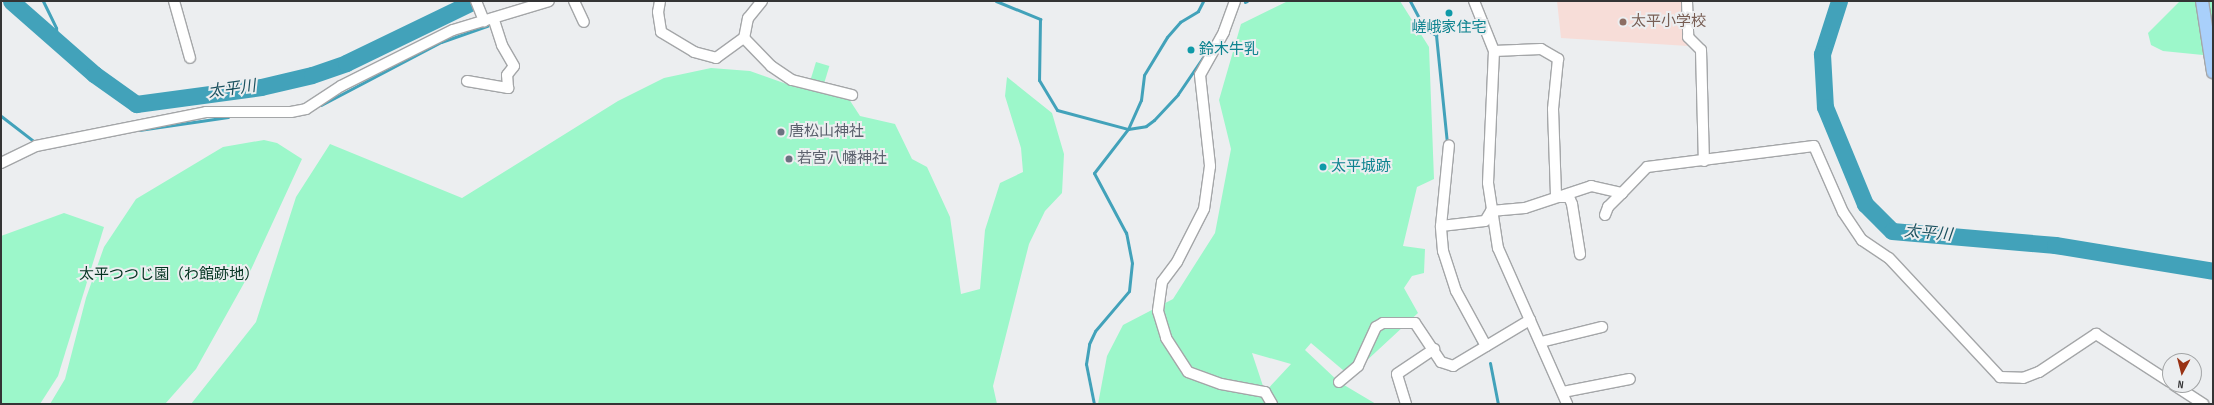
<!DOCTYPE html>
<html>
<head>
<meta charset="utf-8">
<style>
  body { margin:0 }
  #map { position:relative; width:2214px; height:405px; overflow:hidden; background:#eceef0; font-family:"Sofia Sans Condensed","Noto Sans JP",sans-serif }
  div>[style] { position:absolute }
  .education>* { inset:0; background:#f7ddd8 }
  .green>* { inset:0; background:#9cf7ca; transform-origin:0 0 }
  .stream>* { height:3px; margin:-1.5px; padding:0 1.5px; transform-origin:1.5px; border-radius:1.5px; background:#42a2ba }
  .river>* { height:17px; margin:-8.5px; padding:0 8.5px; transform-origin:8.5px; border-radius:8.5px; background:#42a2ba }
  .roads { filter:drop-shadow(1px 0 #a4a6a8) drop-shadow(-1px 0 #a4a6a8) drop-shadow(0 1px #a4a6a8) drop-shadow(0 -1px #a4a6a8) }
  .minor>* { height:10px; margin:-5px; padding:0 5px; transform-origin:5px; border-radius:5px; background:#fff }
  .major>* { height:12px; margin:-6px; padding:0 6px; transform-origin:6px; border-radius:6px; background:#a9d0fb }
  .dots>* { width:11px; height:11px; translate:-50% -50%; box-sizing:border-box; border:2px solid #eceef0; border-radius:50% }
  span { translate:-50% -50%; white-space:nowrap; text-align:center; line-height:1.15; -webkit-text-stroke:4px #eceef0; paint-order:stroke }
  .education-label { font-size:15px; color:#785e54 }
  .left { translate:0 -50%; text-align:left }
  .culture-label { font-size:15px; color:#0d838f }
  .worship-label { font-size:15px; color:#5b616d }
  .park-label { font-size:15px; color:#033320 }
  .water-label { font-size:16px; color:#1b515f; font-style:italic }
  .frame { position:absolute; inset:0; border:2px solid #343435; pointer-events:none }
  .north { position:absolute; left:2162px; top:353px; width:40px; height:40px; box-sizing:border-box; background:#eceef0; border:1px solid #a2a4a5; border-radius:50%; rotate:187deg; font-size:11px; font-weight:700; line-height:16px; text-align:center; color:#343435 }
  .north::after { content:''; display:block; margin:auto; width:14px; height:18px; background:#993214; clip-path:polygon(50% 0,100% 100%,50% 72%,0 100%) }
</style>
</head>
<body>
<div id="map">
  <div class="education">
    <div style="clip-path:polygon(1557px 1px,1684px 1px,1688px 46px,1561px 38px)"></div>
  </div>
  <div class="green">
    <div style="clip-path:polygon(evenodd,1288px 1px,1400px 1px,1429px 47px,1434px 179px,1417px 187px,1403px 246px,1425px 249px,1424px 273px,1412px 276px,1404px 288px,1418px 313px,1350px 376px,1311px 343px,1305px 350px,1339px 382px,1376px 404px,1098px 404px,1107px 356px,1123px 325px,1173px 299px,1215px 233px,1231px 149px,1219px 100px,1241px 24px,1288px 1px,1252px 353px,1291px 364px,1265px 392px,1252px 353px)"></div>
    <div style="clip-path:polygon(2180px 1px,2213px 1px,2213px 56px,2163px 51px,2151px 45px,2148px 33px)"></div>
    <div style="left:816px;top:62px;width:14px;height:21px;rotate:17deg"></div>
    <div style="clip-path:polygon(711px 68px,750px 71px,795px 87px,847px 96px,860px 116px,895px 124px,912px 159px,927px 167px,950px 217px,961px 294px,980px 289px,985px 230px,1000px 183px,1023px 172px,1021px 148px,1005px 96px,1007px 77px,1052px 113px,1064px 154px,1062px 193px,1045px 211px,1029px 244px,993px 386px,997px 404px,191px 404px,256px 322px,296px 197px,330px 144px,462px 198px,618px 101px,664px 78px)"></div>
    <div style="clip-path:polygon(264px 140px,277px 143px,302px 159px,248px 276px,196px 369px,165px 404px,50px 404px,65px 379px,86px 298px,104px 247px,136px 199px,223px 147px)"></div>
    <div style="clip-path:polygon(64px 213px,104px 227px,58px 376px,40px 404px,1px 404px,1px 236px)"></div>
  </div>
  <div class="stream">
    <div style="left:43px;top:1px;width:30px;rotate:64deg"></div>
    <div style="left:56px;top:28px;width:11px;rotate:85deg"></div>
    <div style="left:996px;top:1px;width:48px;rotate:22.2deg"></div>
    <div style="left:1040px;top:19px;width:61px;rotate:90.9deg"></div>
    <div style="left:1039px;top:80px;width:35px;rotate:59deg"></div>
    <div style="left:1057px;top:110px;width:73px;rotate:15deg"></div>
    <div style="left:1128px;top:129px;width:18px;rotate:-9deg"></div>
    <div style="left:1146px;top:126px;width:10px;rotate:-37deg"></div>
    <div style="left:1154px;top:120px;width:35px;rotate:-47deg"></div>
    <div style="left:1178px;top:94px;width:64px;rotate:-55.8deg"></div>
    <div style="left:1410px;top:1px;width:32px;rotate:62deg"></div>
    <div style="left:1425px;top:29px;width:13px;rotate:29deg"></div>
    <div style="left:1436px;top:35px;width:110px;rotate:84.2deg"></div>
    <div style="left:1245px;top:2px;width:2px;rotate:-27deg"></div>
    <div style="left:321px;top:105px;width:136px;rotate:-27.7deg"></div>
    <div style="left:441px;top:42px;width:49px;rotate:-19.2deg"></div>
    <div style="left:1px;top:116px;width:44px;rotate:37.6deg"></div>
    <div style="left:139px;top:130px;width:90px;rotate:-8.3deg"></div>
    <div style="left:1475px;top:335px;width:12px;rotate:66deg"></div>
    <div style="left:1490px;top:363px;width:42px;rotate:79deg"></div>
    <div style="left:1094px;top:404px;width:41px;rotate:-101.3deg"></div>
    <div style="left:1086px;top:364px;width:20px;rotate:-81deg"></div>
    <div style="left:1089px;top:344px;width:14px;rotate:-65deg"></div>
    <div style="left:1095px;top:331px;width:52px;rotate:-49.6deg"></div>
    <div style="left:1129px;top:291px;width:28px;rotate:-84deg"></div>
    <div style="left:1132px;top:263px;width:31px;rotate:-101deg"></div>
    <div style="left:1126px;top:233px;width:68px;rotate:-118.1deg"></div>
    <div style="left:1094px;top:173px;width:56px;rotate:-52.3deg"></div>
    <div style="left:1128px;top:129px;width:32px;rotate:-66deg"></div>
    <div style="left:1141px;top:100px;width:25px;rotate:-83deg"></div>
    <div style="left:1144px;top:75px;width:44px;rotate:-58.8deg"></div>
    <div style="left:1167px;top:37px;width:20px;rotate:-49deg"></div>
    <div style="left:1180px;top:22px;width:21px;rotate:-31deg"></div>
    <div style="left:1198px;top:11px;width:11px;rotate:-63deg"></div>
  </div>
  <div class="river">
    <div style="left:11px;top:1px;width:111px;rotate:41.3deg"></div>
    <div style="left:94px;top:74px;width:52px;rotate:35.5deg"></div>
    <div style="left:136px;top:104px;width:126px;rotate:-7.7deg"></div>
    <div style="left:261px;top:87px;width:52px;rotate:-13.2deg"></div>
    <div style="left:312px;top:75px;width:36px;rotate:-19deg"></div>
    <div style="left:346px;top:63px;width:142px;rotate:-25.8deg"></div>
    <div style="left:1839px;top:1px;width:56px;rotate:107.8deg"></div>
    <div style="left:1822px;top:54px;width:53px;rotate:86.8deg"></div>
    <div style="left:1825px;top:107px;width:105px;rotate:67.6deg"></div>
    <div style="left:1865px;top:204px;width:38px;rotate:45deg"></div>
    <div style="left:1892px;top:231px;width:164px;rotate:4.9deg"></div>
    <div style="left:2055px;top:245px;width:160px;rotate:9.3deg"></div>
  </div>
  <div class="roads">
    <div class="minor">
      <div style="left:174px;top:1px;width:59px;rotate:74.3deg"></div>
      <div style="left:476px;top:1px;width:22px;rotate:68deg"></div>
      <div style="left:574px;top:1px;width:23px;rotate:65deg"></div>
      <div style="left:660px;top:1px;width:11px;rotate:100deg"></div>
      <div style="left:658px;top:12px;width:20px;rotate:81deg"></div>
      <div style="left:661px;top:32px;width:39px;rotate:31deg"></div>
      <div style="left:694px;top:52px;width:23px;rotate:15deg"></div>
      <div style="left:716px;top:58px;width:34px;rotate:-36deg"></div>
      <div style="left:762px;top:1px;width:22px;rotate:129deg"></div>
      <div style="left:748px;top:18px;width:20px;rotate:101deg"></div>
      <div style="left:744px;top:38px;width:39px;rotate:46deg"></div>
      <div style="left:771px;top:66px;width:25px;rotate:34deg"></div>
      <div style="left:792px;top:80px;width:62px;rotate:14deg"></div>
      <div style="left:1235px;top:1px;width:33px;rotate:110deg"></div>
      <div style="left:1224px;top:32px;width:49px;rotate:119.2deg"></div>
      <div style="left:1200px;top:75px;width:92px;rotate:83.7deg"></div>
      <div style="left:1210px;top:166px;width:43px;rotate:97.9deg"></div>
      <div style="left:1204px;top:209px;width:59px;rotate:117deg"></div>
      <div style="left:1177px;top:262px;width:25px;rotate:127deg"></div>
      <div style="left:1162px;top:282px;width:29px;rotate:98deg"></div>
      <div style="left:1158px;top:311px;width:28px;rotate:73deg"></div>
      <div style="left:1166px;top:338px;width:40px;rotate:57.1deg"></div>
      <div style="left:1188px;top:372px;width:35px;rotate:20deg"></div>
      <div style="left:1221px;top:384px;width:45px;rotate:10.3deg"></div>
      <div style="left:1265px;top:392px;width:14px;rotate:60deg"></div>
      <div style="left:1474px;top:1px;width:54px;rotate:68.2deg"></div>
      <div style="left:1494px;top:51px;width:132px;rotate:92.6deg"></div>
      <div style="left:1488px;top:183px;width:66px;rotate:81.3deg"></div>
      <div style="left:1498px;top:248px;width:171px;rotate:66.1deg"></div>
      <div style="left:1687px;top:1px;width:36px;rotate:88deg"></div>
      <div style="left:1688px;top:37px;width:18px;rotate:45deg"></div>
      <div style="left:1701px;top:50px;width:111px;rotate:88.5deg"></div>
      <div style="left:1494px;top:51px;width:47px;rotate:-2.4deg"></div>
      <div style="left:1541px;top:49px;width:20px;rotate:30deg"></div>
      <div style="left:1558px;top:59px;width:50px;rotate:95.7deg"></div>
      <div style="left:1553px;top:109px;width:88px;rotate:88deg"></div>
      <div style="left:1556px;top:197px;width:13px"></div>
      <div style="left:1569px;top:197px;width:8px;rotate:67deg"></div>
      <div style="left:1572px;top:204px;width:51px;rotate:80.9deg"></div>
      <div style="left:467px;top:81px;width:42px;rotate:9.7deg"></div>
      <div style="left:508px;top:88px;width:13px;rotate:-94deg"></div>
      <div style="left:507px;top:75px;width:11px;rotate:-52deg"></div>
      <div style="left:514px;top:66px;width:24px;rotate:-120deg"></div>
      <div style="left:502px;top:45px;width:28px;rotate:-108deg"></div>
      <div style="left:1px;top:163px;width:39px;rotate:-26deg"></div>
      <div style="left:36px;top:146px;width:173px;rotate:-11.3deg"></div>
      <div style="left:206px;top:112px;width:85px"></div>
      <div style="left:291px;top:112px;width:15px;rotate:-11deg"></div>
      <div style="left:306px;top:109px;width:42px;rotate:-33.3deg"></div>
      <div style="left:341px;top:86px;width:125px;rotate:-26.6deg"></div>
      <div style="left:453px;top:30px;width:100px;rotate:-16.8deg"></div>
      <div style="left:1605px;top:215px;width:9px;rotate:-69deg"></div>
      <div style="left:1608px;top:207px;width:20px;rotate:-45deg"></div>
      <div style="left:1441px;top:226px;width:81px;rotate:-84.4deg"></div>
      <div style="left:1541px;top:342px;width:63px;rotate:-13.8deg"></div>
      <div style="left:1486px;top:346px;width:63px;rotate:-118.6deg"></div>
      <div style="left:1456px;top:291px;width:42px;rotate:-108deg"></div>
      <div style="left:1443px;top:251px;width:25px;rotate:-95deg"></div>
      <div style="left:1441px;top:226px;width:44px;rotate:-6.5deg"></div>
      <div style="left:1485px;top:221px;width:12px;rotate:-59deg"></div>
      <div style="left:1491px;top:211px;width:34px;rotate:-5deg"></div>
      <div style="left:1525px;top:208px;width:70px;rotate:-18.4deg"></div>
      <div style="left:1591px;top:186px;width:32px;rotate:13deg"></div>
      <div style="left:1622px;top:193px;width:36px;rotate:-46deg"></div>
      <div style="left:1647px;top:167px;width:168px;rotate:-7.2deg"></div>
      <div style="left:1814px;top:146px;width:72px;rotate:66.3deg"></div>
      <div style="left:1843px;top:212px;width:34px;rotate:56deg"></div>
      <div style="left:1862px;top:240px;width:32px;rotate:34deg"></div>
      <div style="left:1889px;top:258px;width:163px;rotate:47deg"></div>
      <div style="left:2000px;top:377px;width:23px;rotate:2deg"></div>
      <div style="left:2023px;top:378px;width:17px;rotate:-21deg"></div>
      <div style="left:2039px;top:372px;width:69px;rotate:-33.7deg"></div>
      <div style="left:2096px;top:334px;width:88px;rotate:33deg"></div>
      <div style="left:1339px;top:382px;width:25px;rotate:-40deg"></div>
      <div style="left:1358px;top:366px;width:43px;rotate:-65.2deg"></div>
      <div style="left:1376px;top:327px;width:8px;rotate:-30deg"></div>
      <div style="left:1383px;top:323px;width:32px"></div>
      <div style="left:1415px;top:323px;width:47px;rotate:56.3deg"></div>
      <div style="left:1441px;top:362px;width:13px;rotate:18deg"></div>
      <div style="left:1453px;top:366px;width:90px;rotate:-30.9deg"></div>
      <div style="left:2174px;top:385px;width:35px;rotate:33deg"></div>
      <div style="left:1563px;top:392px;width:68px;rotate:-11deg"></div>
      <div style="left:1406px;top:404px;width:31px;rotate:-107deg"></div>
      <div style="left:1397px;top:374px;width:45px;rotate:-34deg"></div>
    </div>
    <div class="major">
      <div style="left:2202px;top:1px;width:72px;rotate:81.2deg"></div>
    </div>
  </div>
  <div class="dots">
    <div style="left:1449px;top:13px;background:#0f9aa8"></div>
    <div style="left:1623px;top:22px;background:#8d6e63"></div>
    <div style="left:1191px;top:50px;background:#0f9aa8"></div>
    <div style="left:781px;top:132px;background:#6b7280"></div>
    <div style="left:789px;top:159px;background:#6b7280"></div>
    <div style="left:1323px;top:167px;background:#0f9aa8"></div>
  </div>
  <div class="education-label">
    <span class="left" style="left:1631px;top:22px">太平小学校</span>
  </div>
  <div class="culture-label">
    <span style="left:1449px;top:28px">嵯峨家住宅</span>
    <span class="left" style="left:1199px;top:50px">鈴木牛乳</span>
    <span class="left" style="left:1331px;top:167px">太平城跡</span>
  </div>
  <div class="worship-label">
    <span class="left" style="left:789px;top:132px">唐松山神社</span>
    <span class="left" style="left:797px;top:159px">若宮八幡神社</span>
  </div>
  <div class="park-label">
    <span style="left:169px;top:275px">太平つつじ園（わ館跡地）</span>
  </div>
  <div class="water-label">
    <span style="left:232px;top:90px;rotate:-8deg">太平川</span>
    <span style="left:1928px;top:234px;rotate:5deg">太平川</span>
  </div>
  <div class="frame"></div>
  <div class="north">N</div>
</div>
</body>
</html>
